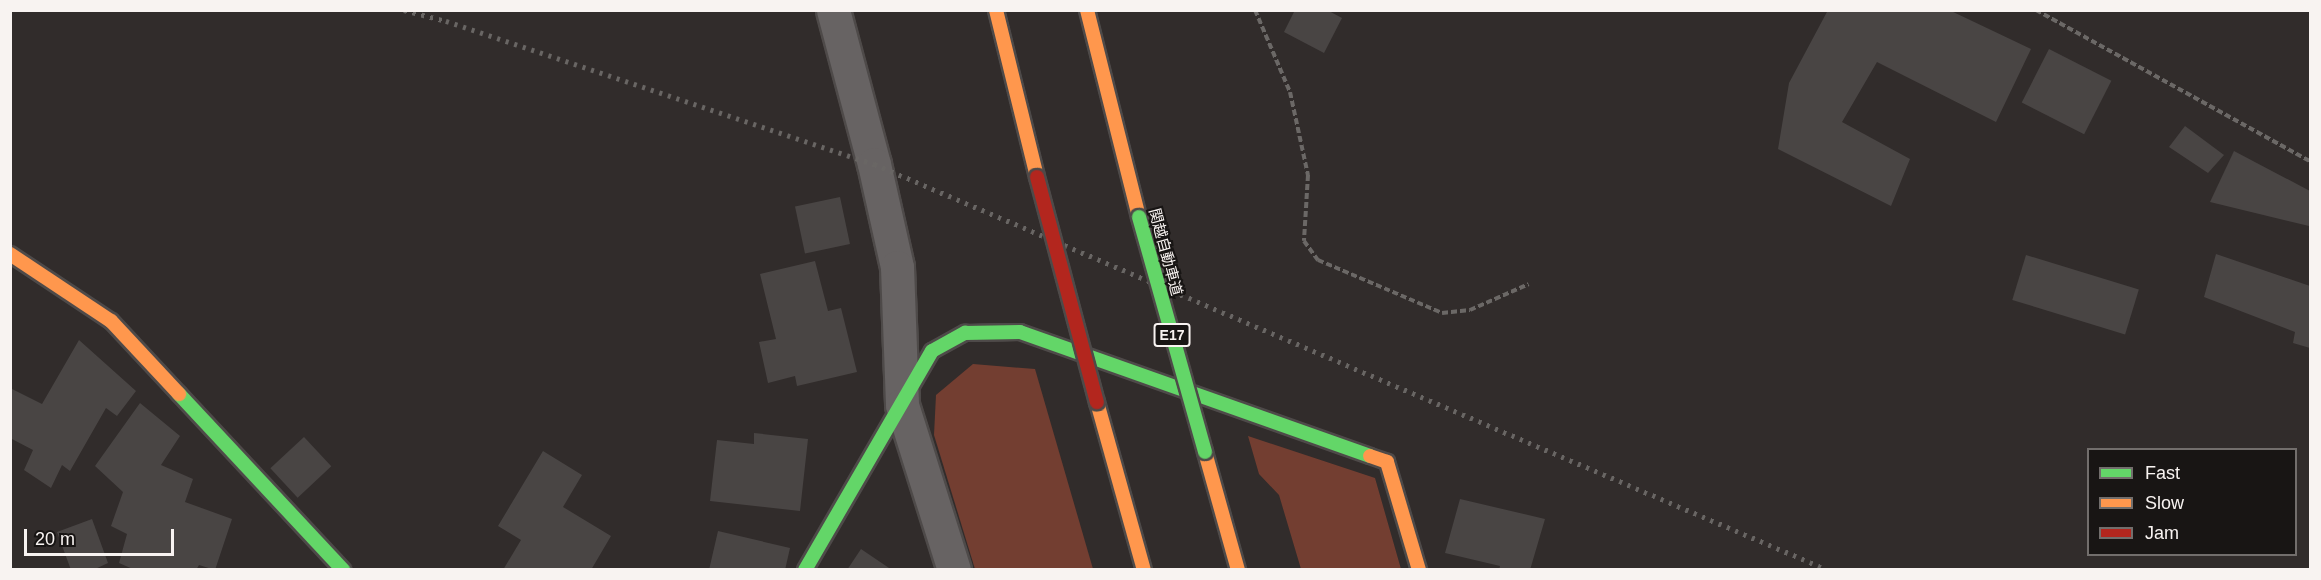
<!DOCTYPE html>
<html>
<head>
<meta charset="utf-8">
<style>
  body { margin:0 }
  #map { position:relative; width:2321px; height:580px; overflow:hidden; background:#312c2b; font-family:Helvetica,"Noto Sans JP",sans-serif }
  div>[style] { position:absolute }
  .green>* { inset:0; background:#733e31 }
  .building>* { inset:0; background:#494544; transform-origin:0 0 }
  .path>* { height:4px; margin-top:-2px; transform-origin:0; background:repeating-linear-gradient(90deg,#6b6866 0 6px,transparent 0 9px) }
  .roads { filter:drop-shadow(2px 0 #4e4a49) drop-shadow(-2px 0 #4e4a49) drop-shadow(0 2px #4e4a49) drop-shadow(0 -2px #4e4a49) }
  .street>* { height:33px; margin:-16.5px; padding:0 16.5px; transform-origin:16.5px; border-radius:16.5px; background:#676363 }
  .fast>* { height:14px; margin:-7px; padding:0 7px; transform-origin:7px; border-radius:7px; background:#63d668 }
  .slow>* { height:14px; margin:-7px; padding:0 7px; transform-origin:7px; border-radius:7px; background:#ff974d }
  .rail>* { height:4.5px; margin-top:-2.25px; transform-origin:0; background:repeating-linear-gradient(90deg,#696664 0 3px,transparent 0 9px) }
  .bridges { filter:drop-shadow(2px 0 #4e4a49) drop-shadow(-2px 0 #4e4a49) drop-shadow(0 2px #4e4a49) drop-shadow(0 -2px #4e4a49) }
  .fast-bridge>* { height:14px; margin:-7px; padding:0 7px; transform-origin:7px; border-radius:7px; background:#63d668 }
  .jam-bridge>* { height:14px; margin:-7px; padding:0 7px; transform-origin:7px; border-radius:7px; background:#b3261e }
  span { translate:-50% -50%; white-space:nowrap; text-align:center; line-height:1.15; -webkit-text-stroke:4.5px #181514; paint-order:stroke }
  .shield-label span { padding:2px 4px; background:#181514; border:2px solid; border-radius:4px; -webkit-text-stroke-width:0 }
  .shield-label { font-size:14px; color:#f8f3f1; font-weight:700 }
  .street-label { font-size:15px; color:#f8f3f1 }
  .frame { position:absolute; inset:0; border:12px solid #f8f3f1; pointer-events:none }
  .legend { position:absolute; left:2087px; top:448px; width:210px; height:108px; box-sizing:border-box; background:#181514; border:2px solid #726e6c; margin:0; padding:8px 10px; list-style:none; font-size:18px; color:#f8f3f1 }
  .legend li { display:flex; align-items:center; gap:12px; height:30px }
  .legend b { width:30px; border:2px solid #726e6c }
  .scale { position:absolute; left:24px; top:529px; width:150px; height:27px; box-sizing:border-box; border:3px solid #f8f3f1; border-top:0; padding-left:8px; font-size:18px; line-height:21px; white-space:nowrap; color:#f8f3f1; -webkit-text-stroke:4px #181514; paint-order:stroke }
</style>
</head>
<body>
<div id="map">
  <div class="green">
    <div style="clip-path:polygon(973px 364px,1035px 369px,1093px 569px,975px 569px,934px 435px,936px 395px)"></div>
    <div style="clip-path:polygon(1248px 436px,1375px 478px,1401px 569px,1301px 569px,1279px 495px,1259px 474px)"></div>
  </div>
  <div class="building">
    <div style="clip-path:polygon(1295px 10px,1327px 10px,1342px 18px,1324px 53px,1284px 32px)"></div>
    <div style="clip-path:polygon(1828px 10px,1949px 10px,2031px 49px,1996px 122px,1877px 62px,1842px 122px,1910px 159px,1891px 206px,1778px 149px,1789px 83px)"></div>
    <div style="left:2049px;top:49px;width:70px;height:60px;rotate:27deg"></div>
    <div style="clip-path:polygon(2185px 126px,2224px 155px,2208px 173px,2169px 147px)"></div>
    <div style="clip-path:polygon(2234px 151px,2310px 191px,2309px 226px,2210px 202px)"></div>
    <div style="left:840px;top:197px;width:48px;height:46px;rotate:78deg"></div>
    <div style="clip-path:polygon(2216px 254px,2310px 286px,2310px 348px,2293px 343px,2295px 332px,2204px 297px)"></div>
    <div style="left:2026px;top:255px;width:118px;height:47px;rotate:17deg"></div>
    <div style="clip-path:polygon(815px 261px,828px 311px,841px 308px,857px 372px,797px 386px,795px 376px,768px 383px,759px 342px,776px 339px,760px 274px)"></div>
    <div style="clip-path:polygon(79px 340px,136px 391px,117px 416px,106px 408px,70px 471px,62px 465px,51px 488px,24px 470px,33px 450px,10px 438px,10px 388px,42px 404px)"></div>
    <div style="clip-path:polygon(140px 403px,180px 436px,161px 465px,193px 479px,185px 502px,232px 519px,215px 570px,199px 565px,196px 570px,135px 570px,119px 563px,127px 534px,111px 526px,123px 492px,95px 466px)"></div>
    <div style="clip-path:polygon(754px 433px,808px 439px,800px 511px,710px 501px,717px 440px,754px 444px)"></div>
    <div style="left:304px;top:437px;width:40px;height:46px;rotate:47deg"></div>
    <div style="clip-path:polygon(543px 451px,582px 475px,563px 507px,611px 536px,591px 570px,503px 570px,521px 540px,498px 526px)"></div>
    <div style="clip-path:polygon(1460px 499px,1545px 519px,1530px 570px,1499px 570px,1500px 566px,1445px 553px)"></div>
    <div style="clip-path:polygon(92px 519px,108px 563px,93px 570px,71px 570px,57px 532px)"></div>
    <div style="clip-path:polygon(718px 531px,790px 548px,785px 570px,709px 570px)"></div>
    <div style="clip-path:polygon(861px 549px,892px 570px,847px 570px)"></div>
  </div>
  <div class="path">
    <div style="left:1255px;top:10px;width:89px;rotate:66.9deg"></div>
    <div style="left:1290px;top:92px;width:85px;rotate:77.8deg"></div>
    <div style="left:1308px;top:175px;width:66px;rotate:93.5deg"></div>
    <div style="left:1304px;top:241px;width:24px;rotate:54deg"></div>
    <div style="left:1318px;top:260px;width:135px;rotate:23.1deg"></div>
    <div style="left:1442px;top:313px;width:28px;rotate:-6deg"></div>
    <div style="left:1470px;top:310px;width:64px;rotate:-23.8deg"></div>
    <div style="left:2036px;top:10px;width:313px;rotate:28.9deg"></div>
  </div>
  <div class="roads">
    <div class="street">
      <div style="left:833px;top:10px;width:159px;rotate:75.1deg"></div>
      <div style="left:874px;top:164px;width:106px;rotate:77.4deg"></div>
      <div style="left:897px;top:267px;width:138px;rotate:87.9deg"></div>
      <div style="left:902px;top:405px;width:173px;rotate:72.5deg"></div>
    </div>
    <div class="fast">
      <div style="left:179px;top:394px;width:241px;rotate:47deg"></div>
      <div style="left:805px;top:570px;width:253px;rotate:-59.9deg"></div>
      <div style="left:932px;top:351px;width:38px;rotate:-29deg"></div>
      <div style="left:965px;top:333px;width:55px;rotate:-1deg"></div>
      <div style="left:1020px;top:332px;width:371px;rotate:19.5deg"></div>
    </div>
    <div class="slow">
      <div style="left:996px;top:10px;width:172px;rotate:76.2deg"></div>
      <div style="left:1087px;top:10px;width:213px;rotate:75.9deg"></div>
      <div style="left:10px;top:254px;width:121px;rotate:33.6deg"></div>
      <div style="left:111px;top:321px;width:100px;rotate:47deg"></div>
      <div style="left:1097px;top:402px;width:174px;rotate:74.4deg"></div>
      <div style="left:1205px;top:452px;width:123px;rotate:74.4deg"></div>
      <div style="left:1370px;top:456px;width:18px;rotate:19deg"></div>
      <div style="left:1387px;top:462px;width:113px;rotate:73.5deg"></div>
    </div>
  </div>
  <div class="rail">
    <div style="left:404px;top:10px;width:43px;rotate:14.7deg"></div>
    <div style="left:446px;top:21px;width:451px;rotate:18.5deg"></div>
    <div style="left:874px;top:164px;width:1037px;rotate:23.05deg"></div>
  </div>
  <div class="bridges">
    <div class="fast-bridge">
      <div style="left:1139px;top:217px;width:244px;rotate:74.3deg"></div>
    </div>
    <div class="jam-bridge">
      <div style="left:1037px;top:177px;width:233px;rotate:75.1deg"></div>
    </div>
  </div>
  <div class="shield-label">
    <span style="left:1172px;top:335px">E17</span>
  </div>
  <div class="street-label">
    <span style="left:1166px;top:252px;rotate:75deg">関越自動車道</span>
  </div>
  <div class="frame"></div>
  <ul class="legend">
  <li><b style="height:8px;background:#63d668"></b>Fast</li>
  <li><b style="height:8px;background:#ff974d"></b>Slow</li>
  <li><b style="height:8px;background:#b3261e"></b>Jam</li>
  </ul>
  <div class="scale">20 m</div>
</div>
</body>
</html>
